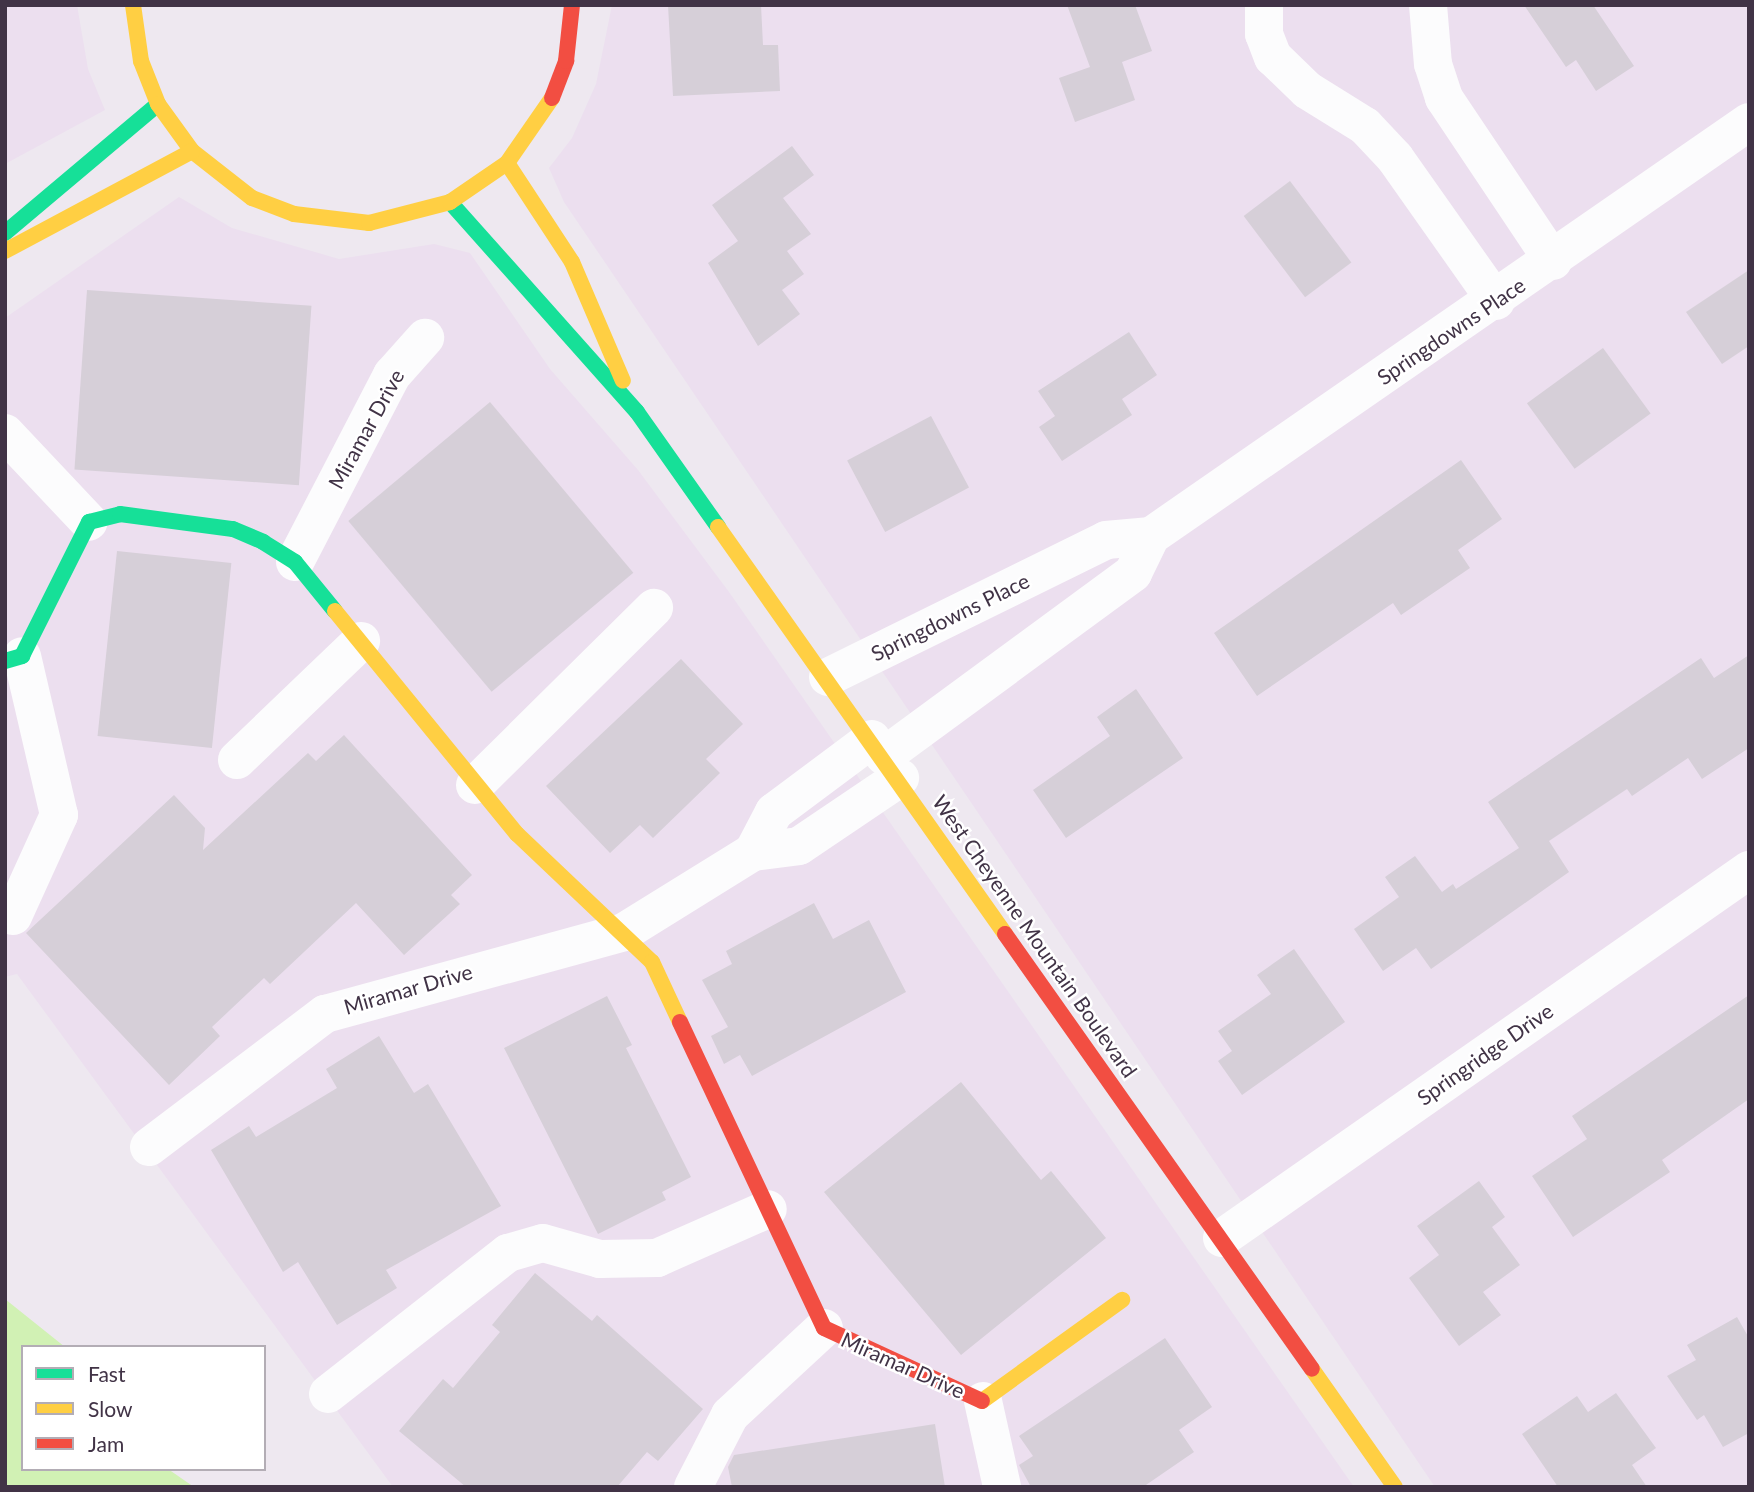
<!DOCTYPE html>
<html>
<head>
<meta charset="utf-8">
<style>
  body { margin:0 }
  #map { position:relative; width:1754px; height:1492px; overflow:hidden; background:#eee8f0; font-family:Lato,sans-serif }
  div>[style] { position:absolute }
  .residential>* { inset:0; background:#ecdfef }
  .water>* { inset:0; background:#d1f1b4 }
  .building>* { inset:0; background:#d6cfd8; transform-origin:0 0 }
  .street>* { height:38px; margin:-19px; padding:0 19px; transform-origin:19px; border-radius:19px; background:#fcfcfd }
  .fast>* { height:16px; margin:-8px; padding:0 8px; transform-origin:8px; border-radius:8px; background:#16e098 }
  .slow>* { height:16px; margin:-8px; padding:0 8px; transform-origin:8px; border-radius:8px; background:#ffcf43 }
  .jam>* { height:16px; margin:-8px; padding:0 8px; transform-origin:8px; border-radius:8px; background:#f24e42 }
  span { translate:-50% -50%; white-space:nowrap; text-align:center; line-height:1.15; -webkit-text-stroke:5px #fff; paint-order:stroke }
  .street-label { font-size:21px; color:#413346 }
  .frame { position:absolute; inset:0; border:7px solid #413346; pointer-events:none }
  .legend { position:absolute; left:21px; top:1345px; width:245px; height:126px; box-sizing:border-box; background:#fff; border:2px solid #b3adb5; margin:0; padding:9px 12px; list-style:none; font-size:21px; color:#413346 }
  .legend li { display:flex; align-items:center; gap:14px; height:35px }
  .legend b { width:35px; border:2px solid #b3adb5 }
</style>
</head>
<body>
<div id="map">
  <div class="residential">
    <div style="clip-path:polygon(5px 5px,77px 5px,88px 69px,105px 110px,5px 164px)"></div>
    <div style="clip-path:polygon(612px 5px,1749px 5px,1749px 1487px,1435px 1487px,564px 202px,549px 168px,572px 138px,596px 84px)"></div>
    <div style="clip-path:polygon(179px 197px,232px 228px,339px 259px,434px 244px,470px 253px,550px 369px,638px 470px,729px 592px,1354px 1487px,393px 1487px,17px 974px,5px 977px,5px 318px)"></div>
  </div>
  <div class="water">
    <div style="clip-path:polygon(5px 1299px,65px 1347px,23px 1347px,23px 1469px,168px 1469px,194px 1487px,5px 1487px)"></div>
  </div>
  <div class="building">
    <div style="clip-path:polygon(668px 5px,761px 5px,763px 45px,778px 45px,780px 91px,673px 96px)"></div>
    <div style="clip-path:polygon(1067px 5px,1135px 5px,1152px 51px,1122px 62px,1135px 100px,1075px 122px,1059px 78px,1090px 67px)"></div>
    <div style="clip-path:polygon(1524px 5px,1593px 5px,1634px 66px,1596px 91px,1576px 60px,1566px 67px)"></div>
    <div style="clip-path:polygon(792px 146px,814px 175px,783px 198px,811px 234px,787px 251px,804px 274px,782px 290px,800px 314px,758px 346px,708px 263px,738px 241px,712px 205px)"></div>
    <div style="left:1290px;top:181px;width:102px;height:58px;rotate:53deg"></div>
    <div style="clip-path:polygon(1749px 270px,1749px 346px,1722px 364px,1686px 312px)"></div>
    <div style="left:87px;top:290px;width:225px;height:180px;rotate:4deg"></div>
    <div style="clip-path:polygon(1129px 332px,1157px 375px,1122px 399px,1132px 415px,1062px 461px,1039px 427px,1055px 416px,1038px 391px)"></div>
    <div style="left:1603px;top:348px;width:81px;height:94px;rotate:54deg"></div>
    <div style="left:490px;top:402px;width:223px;height:185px;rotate:50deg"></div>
    <div style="left:931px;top:416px;width:81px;height:95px;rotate:62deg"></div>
    <div style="clip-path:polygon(1461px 460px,1502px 519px,1458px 550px,1470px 568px,1401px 615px,1393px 603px,1257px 696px,1214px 633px)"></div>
    <div style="left:117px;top:551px;width:115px;height:186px;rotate:6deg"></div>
    <div style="clip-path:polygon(1749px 655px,1749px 748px,1702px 779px,1688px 758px,1632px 796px,1627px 789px,1549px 841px,1569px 872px,1431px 969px,1416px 948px,1383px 971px,1354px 929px,1399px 897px,1385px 877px,1415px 856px,1442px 892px,1453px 884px,1456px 889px,1519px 848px,1488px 802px,1701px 658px,1714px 678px)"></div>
    <div style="clip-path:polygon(681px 659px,743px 724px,706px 759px,720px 773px,653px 838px,640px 825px,610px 853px,546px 786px)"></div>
    <div style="clip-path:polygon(1136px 689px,1183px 758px,1066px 838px,1033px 790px,1110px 736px,1097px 717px)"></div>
    <div style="clip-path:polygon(344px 735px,472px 875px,451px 895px,460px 904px,404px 955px,356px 903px,270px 984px,264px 978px,212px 1027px,220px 1036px,169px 1085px,26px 933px,174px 795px,205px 828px,203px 850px,308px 753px,316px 761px)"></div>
    <div style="clip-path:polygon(814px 903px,833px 939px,869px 920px,906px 992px,752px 1076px,740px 1055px,724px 1064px,711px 1036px,728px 1027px,702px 980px,732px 964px,726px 951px)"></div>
    <div style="clip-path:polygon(1294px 949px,1345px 1022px,1242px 1095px,1218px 1061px,1232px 1051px,1218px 1031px,1271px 994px,1257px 975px)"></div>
    <div style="clip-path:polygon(1749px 995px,1749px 1099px,1662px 1160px,1670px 1172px,1573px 1237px,1532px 1176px,1587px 1139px,1572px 1116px)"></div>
    <div style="clip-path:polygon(607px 996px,632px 1045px,626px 1048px,691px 1177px,662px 1192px,666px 1200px,598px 1234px,504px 1048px)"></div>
    <div style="clip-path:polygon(379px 1036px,414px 1093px,428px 1084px,501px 1206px,386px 1270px,397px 1288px,337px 1325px,298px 1262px,283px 1272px,211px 1150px,249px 1126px,256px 1137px,337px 1088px,326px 1069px)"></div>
    <div style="clip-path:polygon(961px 1082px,1041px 1180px,1051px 1171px,1106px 1238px,961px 1355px,824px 1192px)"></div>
    <div style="clip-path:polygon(1479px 1181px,1505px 1217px,1492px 1227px,1520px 1265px,1483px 1292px,1501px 1315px,1459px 1346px,1409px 1278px,1439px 1255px,1417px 1226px)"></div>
    <div style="clip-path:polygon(535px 1273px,592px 1321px,597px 1315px,703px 1409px,658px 1461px,647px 1452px,617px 1487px,466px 1487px,399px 1431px,443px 1379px,453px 1388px,500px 1332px,492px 1325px)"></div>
    <div style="clip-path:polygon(1737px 1317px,1749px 1338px,1749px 1433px,1723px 1447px,1704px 1415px,1697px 1420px,1667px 1376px,1696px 1360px,1687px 1345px)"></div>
    <div style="clip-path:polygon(1165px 1338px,1212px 1407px,1179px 1430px,1194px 1452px,1143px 1487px,1031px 1487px,1019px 1465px,1033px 1456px,1019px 1436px)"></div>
    <div style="clip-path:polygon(1616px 1393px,1656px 1448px,1632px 1465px,1647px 1487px,1558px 1487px,1522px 1434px,1577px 1396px,1588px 1412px)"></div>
    <div style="clip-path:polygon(935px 1424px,945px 1487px,732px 1487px,728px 1467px,734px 1455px)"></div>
  </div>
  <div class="street">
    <div style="left:1264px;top:5px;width:29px;rotate:90deg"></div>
    <div style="left:1264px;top:34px;width:25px;rotate:69deg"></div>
    <div style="left:1273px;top:57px;width:47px;rotate:44.1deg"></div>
    <div style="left:1307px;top:90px;width:68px;rotate:31.8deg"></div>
    <div style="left:1365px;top:126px;width:44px;rotate:46.8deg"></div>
    <div style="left:1395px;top:158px;width:175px;rotate:54.8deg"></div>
    <div style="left:1428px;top:5px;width:59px;rotate:85.2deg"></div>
    <div style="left:1433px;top:64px;width:36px;rotate:72deg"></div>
    <div style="left:1444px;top:98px;width:196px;rotate:56.2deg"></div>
    <div style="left:5px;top:433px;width:122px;rotate:46.7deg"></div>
    <div style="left:295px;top:562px;width:211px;rotate:-62.6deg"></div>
    <div style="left:392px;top:375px;width:50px;rotate:-48.3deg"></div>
    <div style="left:828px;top:677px;width:310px;rotate:-26.2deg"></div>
    <div style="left:1106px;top:540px;width:45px;rotate:-5.1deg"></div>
    <div style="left:1151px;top:536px;width:727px;rotate:-34.7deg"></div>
    <div style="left:884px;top:756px;width:309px;rotate:-36.3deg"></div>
    <div style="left:1133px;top:573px;width:41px;rotate:-64.1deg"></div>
    <div style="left:237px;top:760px;width:172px;rotate:-43.8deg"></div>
    <div style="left:475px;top:785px;width:252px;rotate:-44.7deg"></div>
    <div style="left:753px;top:852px;width:45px;rotate:-62.3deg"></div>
    <div style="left:774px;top:812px;width:122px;rotate:-36.7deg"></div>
    <div style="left:13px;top:916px;width:111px;rotate:-65.5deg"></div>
    <div style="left:59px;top:815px;width:163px;rotate:-103.1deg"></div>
    <div style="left:149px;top:1147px;width:221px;rotate:-37.1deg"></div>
    <div style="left:325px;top:1014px;width:310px;rotate:-15.3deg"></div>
    <div style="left:624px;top:932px;width:152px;rotate:-31.8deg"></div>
    <div style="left:753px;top:852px;width:46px;rotate:-7.4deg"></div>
    <div style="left:799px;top:846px;width:122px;rotate:-34deg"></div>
    <div style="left:1222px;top:1238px;width:643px;rotate:-34.93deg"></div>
    <div style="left:328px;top:1394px;width:229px;rotate:-38.1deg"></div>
    <div style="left:508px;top:1253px;width:36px;rotate:-16deg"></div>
    <div style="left:543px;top:1243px;width:59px;rotate:15.7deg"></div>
    <div style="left:600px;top:1259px;width:57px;rotate:-1deg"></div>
    <div style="left:657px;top:1258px;width:121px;rotate:-23.8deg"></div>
    <div style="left:983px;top:1401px;width:88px;rotate:77.5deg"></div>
    <div style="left:693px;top:1487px;width:81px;rotate:-62.8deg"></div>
    <div style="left:730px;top:1415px;width:128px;rotate:-42.8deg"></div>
  </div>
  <div class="fast">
    <div style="left:450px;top:202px;width:281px;rotate:48.3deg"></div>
    <div style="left:637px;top:412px;width:141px;rotate:54.8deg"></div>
    <div style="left:5px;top:233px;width:200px;rotate:-40.1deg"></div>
    <div style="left:5px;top:661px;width:18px;rotate:-16deg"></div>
    <div style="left:22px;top:656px;width:150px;rotate:-63.4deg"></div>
    <div style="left:89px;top:522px;width:32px;rotate:-14deg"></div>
    <div style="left:120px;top:514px;width:114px;rotate:7.6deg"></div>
    <div style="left:233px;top:529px;width:33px;rotate:23deg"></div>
    <div style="left:263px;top:542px;width:38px;rotate:32deg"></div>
    <div style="left:295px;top:562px;width:63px;rotate:50.8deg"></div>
  </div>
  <div class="slow">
    <div style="left:133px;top:5px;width:57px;rotate:81.9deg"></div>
    <div style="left:141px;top:61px;width:46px;rotate:68.4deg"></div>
    <div style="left:158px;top:104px;width:58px;rotate:54.1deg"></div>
    <div style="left:192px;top:151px;width:76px;rotate:38.1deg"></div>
    <div style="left:252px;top:198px;width:45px;rotate:20.9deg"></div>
    <div style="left:294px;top:214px;width:76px;rotate:6.8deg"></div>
    <div style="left:369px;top:223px;width:84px;rotate:-14.5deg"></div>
    <div style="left:450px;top:202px;width:69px;rotate:-34.4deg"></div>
    <div style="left:507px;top:163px;width:79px;rotate:-55.3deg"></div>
    <div style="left:507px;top:163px;width:118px;rotate:56.7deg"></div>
    <div style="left:572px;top:262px;width:129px;rotate:66.8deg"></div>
    <div style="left:5px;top:251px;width:212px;rotate:-28.1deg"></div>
    <div style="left:718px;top:527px;width:498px;rotate:54.8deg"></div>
    <div style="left:335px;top:611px;width:288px;rotate:50.8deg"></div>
    <div style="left:517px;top:834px;width:186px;rotate:43.5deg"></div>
    <div style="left:652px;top:962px;width:66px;rotate:65deg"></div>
    <div style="left:1312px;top:1369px;width:144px;rotate:54.9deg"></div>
    <div style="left:982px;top:1401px;width:173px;rotate:-35.8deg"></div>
  </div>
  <div class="jam">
    <div style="left:552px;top:98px;width:40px;rotate:-69deg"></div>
    <div style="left:566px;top:61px;width:56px;rotate:-83.9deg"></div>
    <div style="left:1005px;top:934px;width:532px;rotate:54.79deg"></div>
    <div style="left:680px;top:1022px;width:338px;rotate:64.8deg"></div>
    <div style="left:824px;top:1328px;width:174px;rotate:24.8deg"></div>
  </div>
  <div class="street-label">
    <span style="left:1451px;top:331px;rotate:-34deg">Springdowns Place</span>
    <span style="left:366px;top:429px;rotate:-61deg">Miramar Drive</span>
    <span style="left:950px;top:617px;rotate:-26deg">Springdowns Place</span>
    <span style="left:1035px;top:936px;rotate:55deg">West Cheyenne Mountain Boulevard</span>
    <span style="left:408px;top:989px;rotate:-16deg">Miramar Drive</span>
    <span style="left:1485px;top:1054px;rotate:-35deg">Springridge Drive</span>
    <span style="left:903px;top:1365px;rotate:24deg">Miramar Drive</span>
  </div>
  <div class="frame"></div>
  <ul class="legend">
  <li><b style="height:9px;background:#16e098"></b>Fast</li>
  <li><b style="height:9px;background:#ffcf43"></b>Slow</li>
  <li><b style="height:9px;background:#f24e42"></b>Jam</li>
  </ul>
</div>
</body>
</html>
